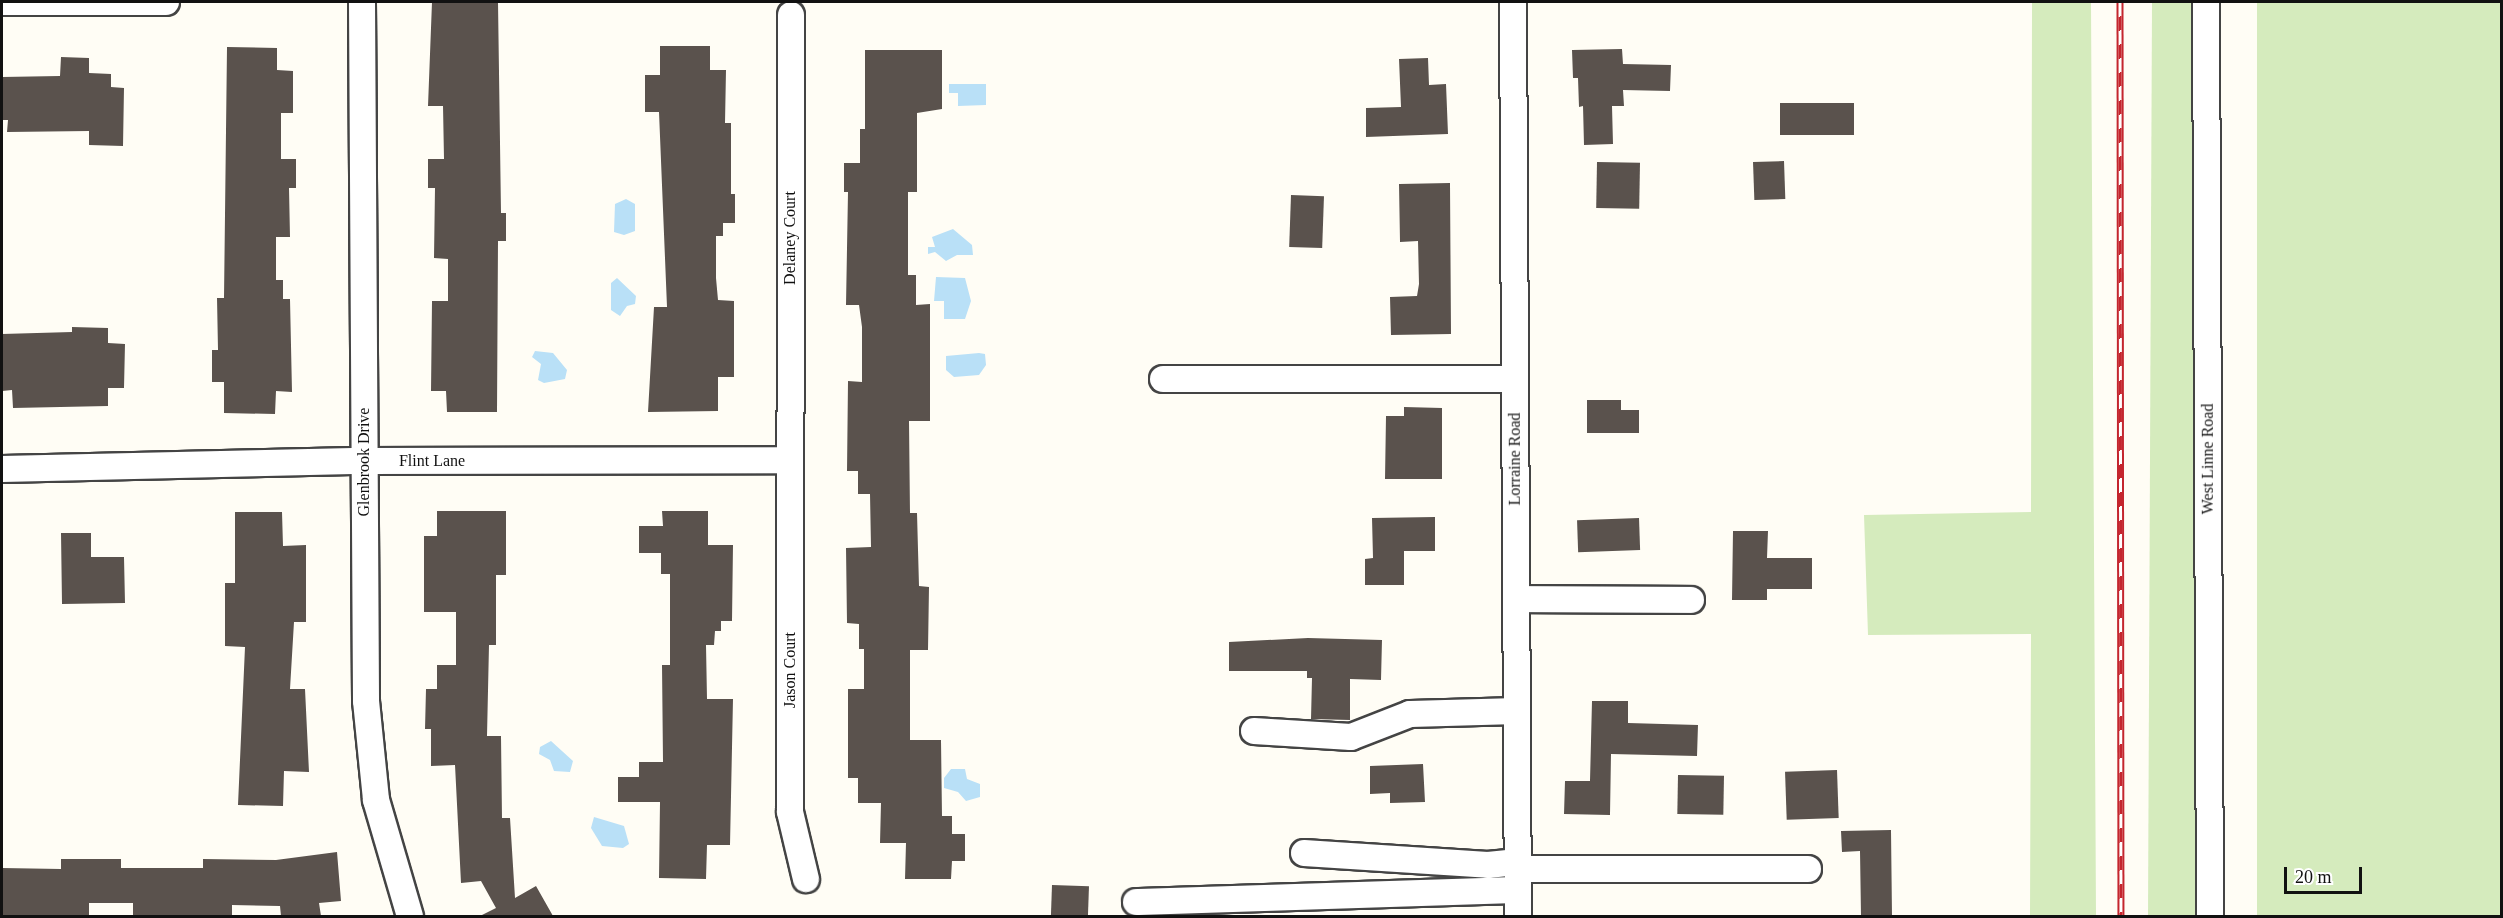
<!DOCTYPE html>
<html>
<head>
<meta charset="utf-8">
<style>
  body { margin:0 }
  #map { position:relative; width:2503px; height:918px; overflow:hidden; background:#fffdf5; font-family:Georgia,serif }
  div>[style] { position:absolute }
  .green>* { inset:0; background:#d5ebbd; transform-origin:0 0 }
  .water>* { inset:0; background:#b9e0f7 }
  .building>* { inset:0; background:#5a524d; transform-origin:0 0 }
  .roads { filter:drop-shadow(2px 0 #444) drop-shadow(-2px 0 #444) drop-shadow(0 2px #444) drop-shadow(0 -2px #444) }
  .minor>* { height:26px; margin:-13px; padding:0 13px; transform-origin:13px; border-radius:13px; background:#fff }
  .rail>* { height:7px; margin-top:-3.5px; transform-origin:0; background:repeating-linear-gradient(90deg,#fff 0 14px,#c4262e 0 28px); box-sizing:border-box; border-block:2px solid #c4262e }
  span { translate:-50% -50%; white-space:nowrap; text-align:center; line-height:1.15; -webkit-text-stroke:6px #fff; paint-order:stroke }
  .street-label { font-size:16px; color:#111 }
  .frame { position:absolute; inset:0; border:3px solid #111; pointer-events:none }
  .scale { position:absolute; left:2284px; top:867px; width:78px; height:27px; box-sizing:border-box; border:3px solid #111; border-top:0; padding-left:8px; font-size:18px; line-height:21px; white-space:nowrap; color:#111; -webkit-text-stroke:4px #fff; paint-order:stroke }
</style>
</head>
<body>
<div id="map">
  <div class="green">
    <div style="clip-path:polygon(2032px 2px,2091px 2px,2096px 916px,2030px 916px,2031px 634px,1868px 635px,1864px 515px,2031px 512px)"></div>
    <div style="clip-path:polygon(2152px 2px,2192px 2px,2196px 916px,2148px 916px)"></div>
    <div style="left:2257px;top:2px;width:244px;height:914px"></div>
  </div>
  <div class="water">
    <div style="clip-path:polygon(949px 84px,986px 84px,986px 105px,958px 106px,958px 93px,949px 93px)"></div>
    <div style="clip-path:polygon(626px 199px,635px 204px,635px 231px,624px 235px,614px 232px,615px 204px)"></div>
    <div style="clip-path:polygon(953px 229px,972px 245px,973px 255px,957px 255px,946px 261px,935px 252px,928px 254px,928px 247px,935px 247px,932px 237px)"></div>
    <div style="clip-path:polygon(936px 277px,965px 278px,971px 301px,965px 319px,944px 319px,944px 301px,934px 301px)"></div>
    <div style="clip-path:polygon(617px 278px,636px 296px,635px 304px,627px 306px,620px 316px,611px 310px,611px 283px)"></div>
    <div style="clip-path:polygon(535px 351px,553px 353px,567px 370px,565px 379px,544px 383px,538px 380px,541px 364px,532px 357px)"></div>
    <div style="clip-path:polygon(979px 353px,985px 354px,986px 365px,979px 375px,954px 377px,946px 370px,946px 356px)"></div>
    <div style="clip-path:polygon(551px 741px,573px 761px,570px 772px,554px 771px,550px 760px,539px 754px,540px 747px)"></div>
    <div style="clip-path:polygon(951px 769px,965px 769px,967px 779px,980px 784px,980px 797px,966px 801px,958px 792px,944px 788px,944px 778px)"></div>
    <div style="clip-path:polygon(594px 817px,624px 826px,629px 844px,623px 848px,602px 846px,591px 828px)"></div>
  </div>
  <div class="building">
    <div style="clip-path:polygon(432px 2px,498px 2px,501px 213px,506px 213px,506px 241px,498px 241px,497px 412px,447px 412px,446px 391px,431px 391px,432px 301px,448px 301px,448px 259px,434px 258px,435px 188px,428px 188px,428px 159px,444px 159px,443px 106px,428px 106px)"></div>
    <div style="clip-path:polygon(660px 46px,710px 46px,710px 70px,726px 70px,725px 123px,731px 123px,731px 194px,735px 194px,735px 223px,723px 223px,723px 236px,716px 236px,716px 278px,718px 300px,734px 301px,734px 377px,718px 377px,718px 411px,648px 412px,654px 307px,667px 307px,659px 112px,645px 112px,645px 75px,660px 75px)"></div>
    <div style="clip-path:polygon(227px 47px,277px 48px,277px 70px,293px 71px,293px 113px,281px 113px,281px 159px,296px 159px,296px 188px,289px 188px,290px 237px,276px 237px,276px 280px,283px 280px,283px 299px,290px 299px,292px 392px,276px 391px,275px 414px,224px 413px,224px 382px,212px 382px,212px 350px,218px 350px,217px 298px,224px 298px)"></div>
    <div style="clip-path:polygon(1622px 49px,1623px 64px,1671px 65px,1670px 91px,1623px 90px,1624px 106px,1612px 106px,1613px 144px,1584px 145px,1583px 106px,1579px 107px,1578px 78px,1573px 78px,1572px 50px)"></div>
    <div style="clip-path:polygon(865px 50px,942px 50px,942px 109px,917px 113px,917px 192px,908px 192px,908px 275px,916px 275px,916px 305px,930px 304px,930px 421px,909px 421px,910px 513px,917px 513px,919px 586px,929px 587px,928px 650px,910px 650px,910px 740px,941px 740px,942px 816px,952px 816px,952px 834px,965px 834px,965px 861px,952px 861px,951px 879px,905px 879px,906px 843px,880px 843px,881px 803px,858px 803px,858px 778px,848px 778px,848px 689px,864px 689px,864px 649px,859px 649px,859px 624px,847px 623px,846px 548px,871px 547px,870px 494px,858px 494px,858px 471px,847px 471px,848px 381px,862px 382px,862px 327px,859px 305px,846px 305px,848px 192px,844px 192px,844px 163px,860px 163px,860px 129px,865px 129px)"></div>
    <div style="clip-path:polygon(61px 57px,89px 58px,89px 73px,111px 74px,111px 87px,124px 88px,123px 146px,89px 145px,89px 131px,7px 132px,8px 120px,2px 120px,2px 77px,60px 76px)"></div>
    <div style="clip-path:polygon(1428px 58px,1429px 85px,1446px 84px,1448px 134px,1366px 137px,1366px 108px,1401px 107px,1399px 59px)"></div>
    <div style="left:1780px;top:103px;width:74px;height:32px"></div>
    <div style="left:1784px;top:161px;width:38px;height:31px;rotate:88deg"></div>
    <div style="left:1597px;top:162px;width:43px;height:46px;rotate:1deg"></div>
    <div style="clip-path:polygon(1450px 183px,1451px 334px,1391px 335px,1390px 297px,1417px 296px,1419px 284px,1418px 241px,1400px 242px,1399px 184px)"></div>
    <div style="left:1291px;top:195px;width:33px;height:52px;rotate:2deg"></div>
    <div style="clip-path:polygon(72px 327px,108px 328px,108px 343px,125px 344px,124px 388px,108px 388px,108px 406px,13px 408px,12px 390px,2px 391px,2px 334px,72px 332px)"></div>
    <div style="clip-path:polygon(1587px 400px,1621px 400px,1621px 410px,1639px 410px,1639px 433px,1587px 433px)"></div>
    <div style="clip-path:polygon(1404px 407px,1442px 408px,1442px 479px,1385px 479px,1386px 416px,1404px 416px)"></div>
    <div style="clip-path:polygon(437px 511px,506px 511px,506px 575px,496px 575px,496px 645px,489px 645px,487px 736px,501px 736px,502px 818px,510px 818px,515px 898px,536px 886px,553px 916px,480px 916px,496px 908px,481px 881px,461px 883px,455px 765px,431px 766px,431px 729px,425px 729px,426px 689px,437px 689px,437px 665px,456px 665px,456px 612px,424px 612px,424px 536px,437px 536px)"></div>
    <div style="clip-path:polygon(662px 511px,708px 511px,708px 545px,733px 545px,732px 621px,721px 621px,721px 631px,715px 631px,714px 645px,706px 645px,707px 699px,733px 699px,730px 845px,707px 845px,706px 879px,659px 878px,660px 802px,618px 802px,618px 777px,639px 777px,639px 762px,663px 762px,662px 665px,670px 665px,670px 574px,661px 574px,661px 553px,639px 553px,639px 526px,663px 526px)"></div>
    <div style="clip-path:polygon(235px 512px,282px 512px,283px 546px,306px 545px,306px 622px,294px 622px,290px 689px,305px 689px,309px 772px,284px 771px,283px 806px,238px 805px,245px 647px,225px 646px,225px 583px,235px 583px)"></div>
    <div style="clip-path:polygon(1435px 517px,1435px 551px,1404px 551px,1404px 585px,1365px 585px,1365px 559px,1373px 558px,1372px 518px)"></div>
    <div style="left:1639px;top:518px;width:32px;height:62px;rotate:88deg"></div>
    <div style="clip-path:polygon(1733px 531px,1768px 531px,1767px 558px,1812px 558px,1812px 589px,1767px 589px,1767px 600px,1732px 600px)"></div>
    <div style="clip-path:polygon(61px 533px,91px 533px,91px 557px,124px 557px,125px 603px,62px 604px)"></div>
    <div style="clip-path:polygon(1308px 638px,1382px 640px,1381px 680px,1350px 679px,1350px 720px,1311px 719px,1312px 678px,1307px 678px,1307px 671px,1229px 671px,1229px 642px)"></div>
    <div style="clip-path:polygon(1592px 701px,1628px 701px,1628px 723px,1698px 725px,1697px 756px,1611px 754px,1610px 815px,1564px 814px,1565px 781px,1590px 781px)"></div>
    <div style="clip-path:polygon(1423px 764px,1425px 802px,1390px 803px,1390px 793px,1370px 794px,1370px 766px)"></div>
    <div style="left:1837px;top:770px;width:48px;height:52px;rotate:88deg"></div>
    <div style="left:1678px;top:775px;width:46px;height:39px;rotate:1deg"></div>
    <div style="clip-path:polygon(1891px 830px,1892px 916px,1861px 916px,1860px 851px,1842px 852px,1841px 831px)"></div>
    <div style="clip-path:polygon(337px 852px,341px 901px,319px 903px,321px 916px,281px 916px,280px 906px,232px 905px,232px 916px,133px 915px,133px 903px,89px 903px,89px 916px,2px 916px,2px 868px,61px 869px,61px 859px,121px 859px,121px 868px,203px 868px,203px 859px,276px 860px)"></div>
    <div style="left:1052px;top:885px;width:37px;height:30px;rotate:2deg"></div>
  </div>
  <div class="roads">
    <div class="minor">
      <div style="left:2px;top:2px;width:164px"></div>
      <div style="left:362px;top:2px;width:699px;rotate:89.67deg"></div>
      <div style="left:366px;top:701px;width:100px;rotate:84.2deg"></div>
      <div style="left:376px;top:800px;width:121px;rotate:73.7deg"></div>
      <div style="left:1513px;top:2px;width:914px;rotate:89.69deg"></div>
      <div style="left:2206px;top:2px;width:914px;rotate:89.75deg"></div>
      <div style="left:791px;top:15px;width:797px;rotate:90.07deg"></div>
      <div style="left:790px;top:812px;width:69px;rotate:76.6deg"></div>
      <div style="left:1163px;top:379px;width:352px"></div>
      <div style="left:2px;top:469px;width:362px;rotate:-1.3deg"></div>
      <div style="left:364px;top:461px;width:426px;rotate:-0.1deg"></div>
      <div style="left:1516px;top:599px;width:175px;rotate:0.3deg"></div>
      <div style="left:1254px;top:731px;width:97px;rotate:3.5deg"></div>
      <div style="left:1351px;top:737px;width:63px;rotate:-21.3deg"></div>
      <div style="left:1410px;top:714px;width:107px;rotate:-1.6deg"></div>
      <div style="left:1304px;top:853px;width:184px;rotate:3.7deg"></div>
      <div style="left:1488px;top:865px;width:30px;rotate:-6deg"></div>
      <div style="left:1518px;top:869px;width:290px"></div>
      <div style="left:1136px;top:902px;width:382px;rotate:-1.8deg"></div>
    </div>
  </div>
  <div class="rail">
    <div style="left:2120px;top:2px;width:914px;rotate:89.94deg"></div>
  </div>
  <div class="street-label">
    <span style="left:790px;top:238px;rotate:-90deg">Delaney Court</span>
    <span style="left:1515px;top:459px;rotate:-90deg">Lorraine Road</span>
    <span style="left:2208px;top:459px;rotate:-90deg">West Linne Road</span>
    <span style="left:432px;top:461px">Flint Lane</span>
    <span style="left:364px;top:462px;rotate:-90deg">Glenbrook Drive</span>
    <span style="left:790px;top:670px;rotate:-90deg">Jason Court</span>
  </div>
  <div class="frame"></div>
  <div class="scale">20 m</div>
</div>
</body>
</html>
